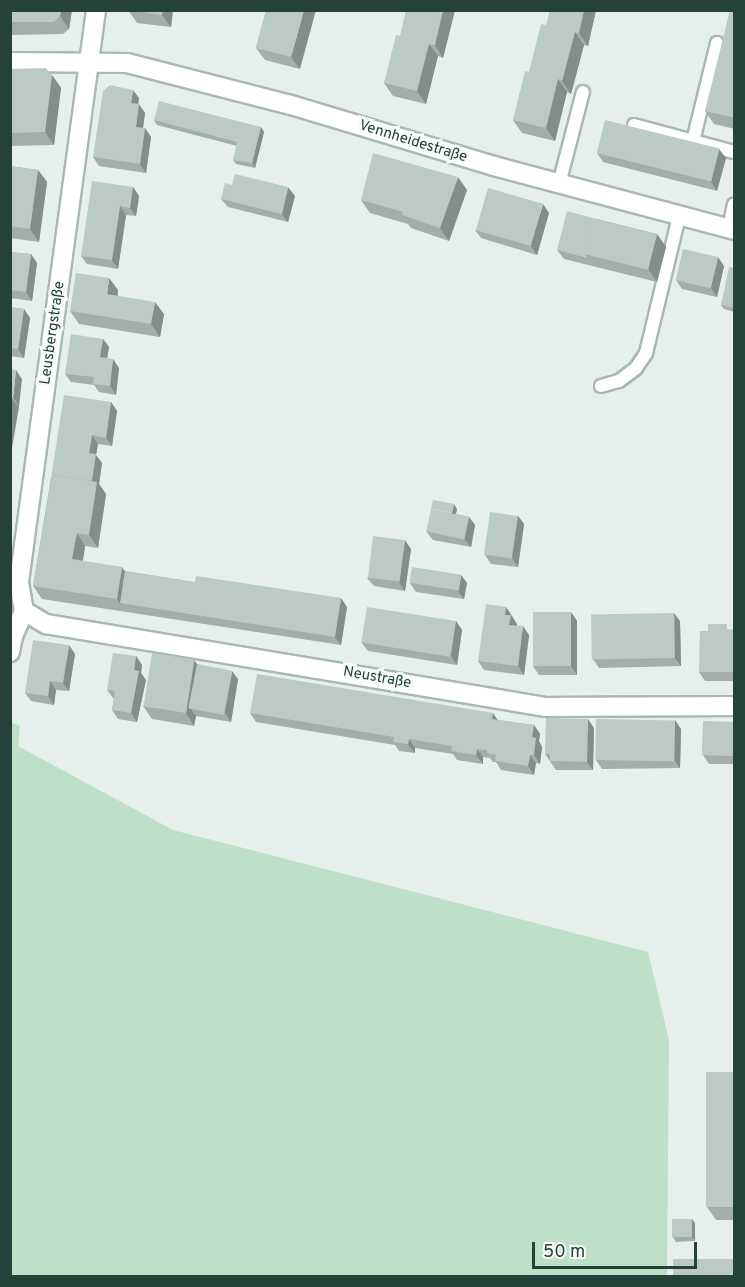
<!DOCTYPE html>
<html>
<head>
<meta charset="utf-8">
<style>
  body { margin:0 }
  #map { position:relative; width:745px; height:1287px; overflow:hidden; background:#e6efeb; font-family:Overpass,sans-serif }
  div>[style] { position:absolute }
  .green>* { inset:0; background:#bfe0c8 }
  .roads { filter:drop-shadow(2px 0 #a8b8b2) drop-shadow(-2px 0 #a8b8b2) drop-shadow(0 2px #a8b8b2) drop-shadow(0 -2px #a8b8b2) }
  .service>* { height:12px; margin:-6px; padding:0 6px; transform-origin:6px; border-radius:6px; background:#fff }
  .minor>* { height:18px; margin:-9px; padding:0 9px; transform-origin:9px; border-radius:9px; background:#fff }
  .wall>* { inset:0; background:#a1aea9 }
  .shaded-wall>* { inset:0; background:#838d89 }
  .building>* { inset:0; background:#bbcac4; transform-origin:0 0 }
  span { translate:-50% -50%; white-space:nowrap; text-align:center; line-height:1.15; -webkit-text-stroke:6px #f7fbf9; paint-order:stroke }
  .street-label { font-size:15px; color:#24423a }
  .frame { position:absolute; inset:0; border:12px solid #24423a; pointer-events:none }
  .scale { position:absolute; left:532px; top:1242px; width:165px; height:27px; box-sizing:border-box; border:3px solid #24423a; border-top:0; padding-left:8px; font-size:18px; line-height:21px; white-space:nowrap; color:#24423a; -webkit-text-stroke:4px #f7fbf9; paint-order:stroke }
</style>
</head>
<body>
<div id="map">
  <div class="green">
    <div style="clip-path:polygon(11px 722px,20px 726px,18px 746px,173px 830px,648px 952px,669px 1040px,667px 1276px,11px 1276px)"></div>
  </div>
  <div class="roads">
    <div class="service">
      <div style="left:634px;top:125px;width:104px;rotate:15.1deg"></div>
      <div style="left:693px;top:141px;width:101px;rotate:-76.2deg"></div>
      <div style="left:559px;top:184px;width:95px;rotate:-75.4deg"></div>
      <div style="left:729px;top:228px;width:24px;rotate:-78deg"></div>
      <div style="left:601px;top:386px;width:19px;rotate:-16deg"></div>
      <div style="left:619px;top:381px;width:21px;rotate:-37deg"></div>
      <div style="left:636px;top:368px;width:18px;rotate:-56deg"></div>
      <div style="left:646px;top:353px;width:140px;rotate:-76.4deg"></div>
    </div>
    <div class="minor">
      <div style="left:10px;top:62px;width:117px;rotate:0.5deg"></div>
      <div style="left:127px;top:63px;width:169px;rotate:14.4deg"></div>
      <div style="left:291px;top:105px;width:212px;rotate:16.7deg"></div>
      <div style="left:494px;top:166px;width:248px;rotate:14.9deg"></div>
      <div style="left:24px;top:611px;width:26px;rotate:31deg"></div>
      <div style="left:46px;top:624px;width:507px;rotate:9.43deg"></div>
      <div style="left:546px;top:707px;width:188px;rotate:-0.3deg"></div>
      <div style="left:10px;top:652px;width:16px;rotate:-79deg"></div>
      <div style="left:13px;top:636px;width:27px;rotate:-66deg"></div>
      <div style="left:24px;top:611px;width:29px;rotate:-100deg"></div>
      <div style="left:19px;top:582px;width:577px;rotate:-82.33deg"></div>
    </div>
  </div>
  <div class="wall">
    <div style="clip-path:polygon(10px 10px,72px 10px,69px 29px,63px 34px,10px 35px)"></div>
    <div style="clip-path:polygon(128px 10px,173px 10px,171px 27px,137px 23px)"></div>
    <div style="clip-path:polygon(266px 10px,300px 69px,265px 60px,256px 48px)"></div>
    <div style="clip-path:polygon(455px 10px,443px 58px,438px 56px,426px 104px,393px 96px,384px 83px,400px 36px)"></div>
    <div style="clip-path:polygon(596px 10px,588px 46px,584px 45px,571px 94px,567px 92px,555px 141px,522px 133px,513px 120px,529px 72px,546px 25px)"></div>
    <div style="clip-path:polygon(735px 10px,735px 129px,714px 124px,705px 111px)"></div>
    <div style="clip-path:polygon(10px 69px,52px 75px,61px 88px,54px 145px,10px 146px)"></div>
    <div style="clip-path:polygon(139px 98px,138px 104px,145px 113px,143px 128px,145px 128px,151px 137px,146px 173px,99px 166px,93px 157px)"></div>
    <div style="clip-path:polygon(154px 120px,261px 127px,264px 132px,255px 168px,236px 164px,233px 160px,237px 146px,157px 125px)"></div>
    <div style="clip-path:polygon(597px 153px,726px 158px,717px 191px,603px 162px)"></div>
    <div style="clip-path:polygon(10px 166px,38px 170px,47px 182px,39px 242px,10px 238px)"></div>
    <div style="clip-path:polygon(232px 185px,295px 196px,288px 222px,228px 207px,221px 199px)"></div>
    <div style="clip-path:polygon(133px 187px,139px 196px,136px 216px,126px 215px,118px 269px,87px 264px,81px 256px)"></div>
    <div style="clip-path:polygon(467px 190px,449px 241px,411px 228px,408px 224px,370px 213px,361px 200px)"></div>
    <div style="clip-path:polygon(549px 213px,537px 255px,481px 238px,475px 230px)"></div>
    <div style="clip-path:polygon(597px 219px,657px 234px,666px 247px,657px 282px,564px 259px,557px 250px)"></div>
    <div style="clip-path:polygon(10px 252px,31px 254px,37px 263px,32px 301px,10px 298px)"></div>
    <div style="clip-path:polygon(724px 266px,717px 297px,682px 289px,676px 280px)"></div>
    <div style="clip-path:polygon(735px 268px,735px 312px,724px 309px,721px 305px)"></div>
    <div style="clip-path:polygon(118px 290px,118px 296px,164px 314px,160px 337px,79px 324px,70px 311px)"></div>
    <div style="clip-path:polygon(10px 307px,24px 309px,30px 318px,24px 358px,10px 356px)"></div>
    <div style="clip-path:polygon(103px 339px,109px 347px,107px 358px,119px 368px,116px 395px,99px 392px,94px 385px,71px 382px,65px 374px)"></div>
    <div style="clip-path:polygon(111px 402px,117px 411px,112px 446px,98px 444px,96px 455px,102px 463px,99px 484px,106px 494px,98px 548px,85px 546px,83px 561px,125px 571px,347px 607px,341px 645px,42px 599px,33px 586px,51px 478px)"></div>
    <div style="clip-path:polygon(457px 509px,456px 514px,469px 517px,475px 525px,471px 547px,433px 540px,426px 531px)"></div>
    <div style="clip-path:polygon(518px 516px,524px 524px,518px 567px,491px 564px,485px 555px)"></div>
    <div style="clip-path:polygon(411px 549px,405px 591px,374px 586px,367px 578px)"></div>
    <div style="clip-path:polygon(461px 575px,467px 583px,464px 599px,416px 592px,410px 583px)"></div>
    <div style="clip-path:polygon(506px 607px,512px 616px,517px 626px,529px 635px,524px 675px,484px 670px,478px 661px)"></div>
    <div style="clip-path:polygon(571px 612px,577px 621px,577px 675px,539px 675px,533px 666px)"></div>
    <div style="clip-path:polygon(456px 621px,462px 630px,457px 665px,368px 651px,361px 642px)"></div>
    <div style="clip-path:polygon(680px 621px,681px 666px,599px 668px,593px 659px)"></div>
    <div style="clip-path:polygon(735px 630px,735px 681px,705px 681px,699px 672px,708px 631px)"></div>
    <div style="clip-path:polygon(75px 654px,69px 691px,56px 690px,54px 705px,31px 701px,25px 693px)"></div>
    <div style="clip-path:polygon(136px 656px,142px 665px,141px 673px,146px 680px,137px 722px,118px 719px,112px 710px,114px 699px,107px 690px)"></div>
    <div style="clip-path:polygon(194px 660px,197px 664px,238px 679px,231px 722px,196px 716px,194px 726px,152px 719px,143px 706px)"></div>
    <div style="clip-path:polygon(250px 713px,493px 713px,497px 720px,534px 725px,540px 734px,539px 741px,542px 747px,540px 764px,536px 763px,534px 775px,501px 770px,496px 762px,493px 762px,490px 758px,483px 757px,483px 764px,457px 760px,453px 754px,415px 748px,415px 753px,399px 751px,395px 745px,256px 722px)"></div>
    <div style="clip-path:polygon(735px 722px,735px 764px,709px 764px,703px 755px)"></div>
    <div style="clip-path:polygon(594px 728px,593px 770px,556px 770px,545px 754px)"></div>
    <div style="clip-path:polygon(681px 729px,680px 768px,602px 769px,596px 760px)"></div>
    <div style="clip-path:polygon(735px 1072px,735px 1220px,716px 1220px,707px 1207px)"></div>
    <div style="clip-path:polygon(695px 1223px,695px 1241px,676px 1242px,673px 1237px)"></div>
  </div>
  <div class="shaded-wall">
    <div style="clip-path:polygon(61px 10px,72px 10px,69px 29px,60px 16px)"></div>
    <div style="clip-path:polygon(163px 10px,173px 10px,171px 27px,162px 15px)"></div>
    <div style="clip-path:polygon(304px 10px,316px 10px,300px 69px,291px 57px)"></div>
    <div style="clip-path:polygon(443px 10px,455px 10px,443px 58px,435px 45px)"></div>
    <div style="clip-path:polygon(584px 10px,596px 10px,588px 46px,579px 33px)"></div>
    <div style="clip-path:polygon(575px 32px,584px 45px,571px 94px,562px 81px)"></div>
    <div style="clip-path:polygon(429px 44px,438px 56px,426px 104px,417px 91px)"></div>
    <div style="clip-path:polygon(52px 75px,61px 88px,54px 145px,45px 132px)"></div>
    <div style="clip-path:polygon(558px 79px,567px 92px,555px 141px,546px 128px)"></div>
    <div style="clip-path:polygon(133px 90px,139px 98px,137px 112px,131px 103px)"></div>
    <div style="clip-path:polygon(139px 104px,145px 113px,142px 135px,136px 127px)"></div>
    <div style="clip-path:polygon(261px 127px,264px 132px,255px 168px,252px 163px)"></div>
    <div style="clip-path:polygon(145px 128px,151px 137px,146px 173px,140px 164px)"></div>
    <div style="clip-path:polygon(719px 149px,726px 158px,717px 191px,711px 182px)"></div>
    <div style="clip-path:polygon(38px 170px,47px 182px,39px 242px,30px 229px)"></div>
    <div style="clip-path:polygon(458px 177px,467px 190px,449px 241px,440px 228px)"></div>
    <div style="clip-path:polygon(133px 187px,139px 196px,136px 216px,130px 208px)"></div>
    <div style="clip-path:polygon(288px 187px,295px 196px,288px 222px,282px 214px)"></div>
    <div style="clip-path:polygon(543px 204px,549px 213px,537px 255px,531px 246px)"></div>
    <div style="clip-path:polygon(120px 206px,126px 215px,118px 269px,112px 260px)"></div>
    <div style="clip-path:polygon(657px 234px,666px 247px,657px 282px,648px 269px)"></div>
    <div style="clip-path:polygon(31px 254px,37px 263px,32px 301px,26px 292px)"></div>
    <div style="clip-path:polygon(718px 257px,724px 266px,717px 297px,711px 288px)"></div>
    <div style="clip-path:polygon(109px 278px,118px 290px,116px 307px,107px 294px)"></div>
    <div style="clip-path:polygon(155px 302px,164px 314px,160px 337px,151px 324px)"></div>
    <div style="clip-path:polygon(24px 309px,30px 318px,24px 358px,18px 349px)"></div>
    <div style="clip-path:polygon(103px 339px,109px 347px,106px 366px,100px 357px)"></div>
    <div style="clip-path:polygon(113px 359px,119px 368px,116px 395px,110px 386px)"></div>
    <div style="clip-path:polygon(16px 370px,22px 379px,19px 407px,13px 398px)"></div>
    <div style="clip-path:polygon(10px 395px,19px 407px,10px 460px)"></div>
    <div style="clip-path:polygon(111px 402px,117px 411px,112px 446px,106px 438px)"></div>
    <div style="clip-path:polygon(92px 435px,98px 444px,96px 455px,102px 463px,99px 484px,106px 494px,98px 548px,89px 535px,89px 453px)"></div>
    <div style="clip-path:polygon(454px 504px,457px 509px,454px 521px,451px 516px)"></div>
    <div style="clip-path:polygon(518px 516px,524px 524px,518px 567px,512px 558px)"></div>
    <div style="clip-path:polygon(469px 517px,475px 525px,471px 547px,464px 539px)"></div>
    <div style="clip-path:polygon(77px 533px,85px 546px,81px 572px,72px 559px)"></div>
    <div style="clip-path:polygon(405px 540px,411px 549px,405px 591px,399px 582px)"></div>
    <div style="clip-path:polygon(122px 567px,131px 580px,120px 603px,126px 612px,117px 599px)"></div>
    <div style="clip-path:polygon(461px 575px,467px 583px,464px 599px,458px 591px)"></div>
    <div style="clip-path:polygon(341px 598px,347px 607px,341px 645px,335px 637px)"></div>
    <div style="clip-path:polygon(506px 607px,517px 624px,515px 633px,509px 625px,505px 615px)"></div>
    <div style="clip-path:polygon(571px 612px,577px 621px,577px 675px,571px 666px)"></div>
    <div style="clip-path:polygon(674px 613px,680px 621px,681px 666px,675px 658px)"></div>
    <div style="clip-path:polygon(456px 621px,462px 630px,457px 665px,451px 656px)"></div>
    <div style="clip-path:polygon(523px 626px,529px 635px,524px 675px,518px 666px)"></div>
    <div style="clip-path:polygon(69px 645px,75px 654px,69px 691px,63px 683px)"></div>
    <div style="clip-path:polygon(136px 656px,142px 665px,141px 673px,146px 680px,137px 722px,131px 713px)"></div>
    <div style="clip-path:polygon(194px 660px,203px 673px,190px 708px,196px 716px,194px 726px,186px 713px)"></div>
    <div style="clip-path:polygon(232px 671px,238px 679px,231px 722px,225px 713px)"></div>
    <div style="clip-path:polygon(50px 681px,56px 690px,54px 705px,48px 696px)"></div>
    <div style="clip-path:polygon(493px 713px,499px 722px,492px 719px)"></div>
    <div style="clip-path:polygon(588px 719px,594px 728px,593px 770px,587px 762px)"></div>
    <div style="clip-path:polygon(675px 720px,681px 729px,680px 768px,674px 760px)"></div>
    <div style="clip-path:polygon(534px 725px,540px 734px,539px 741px,542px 747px,540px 764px,534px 755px,532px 737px)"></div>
    <div style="clip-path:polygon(409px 739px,415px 748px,415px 753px,408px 744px)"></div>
    <div style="clip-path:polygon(477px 749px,483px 757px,483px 764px,476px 755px)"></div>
    <div style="clip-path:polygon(530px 755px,536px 763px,534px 775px,528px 766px)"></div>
    <div style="clip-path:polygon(692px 1219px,695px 1223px,695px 1241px,692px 1237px)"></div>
  </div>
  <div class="building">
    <div style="clip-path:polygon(10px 10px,61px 10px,60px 16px,54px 22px,10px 22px)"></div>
    <div style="clip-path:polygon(130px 10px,163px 10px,162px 15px)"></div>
    <div style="clip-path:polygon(266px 10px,304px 10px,291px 57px,256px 48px)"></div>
    <div style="clip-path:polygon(406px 10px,443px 10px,435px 45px,429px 44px,417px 91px,384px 83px,396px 35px,400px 36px)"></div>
    <div style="clip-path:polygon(550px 10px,584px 10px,579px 33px,575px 32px,562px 81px,558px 79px,546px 128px,513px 120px,525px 71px,529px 72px,541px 24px,546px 25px)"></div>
    <div style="clip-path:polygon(730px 10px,735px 10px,735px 118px,705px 111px)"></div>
    <div style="clip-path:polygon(46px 68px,52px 75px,45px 132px,10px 133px,10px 69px)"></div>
    <div style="clip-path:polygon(110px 85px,133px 90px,131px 103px,139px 104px,136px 127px,145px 128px,140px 164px,93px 157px,103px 91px)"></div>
    <div style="clip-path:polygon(159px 101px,261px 127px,252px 163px,233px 160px,237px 142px,154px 120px)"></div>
    <div style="left:605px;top:120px;width:118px;height:34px;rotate:14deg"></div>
    <div style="clip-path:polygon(373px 153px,458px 177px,440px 228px,402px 215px,403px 212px,361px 200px)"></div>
    <div style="clip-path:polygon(10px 166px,38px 170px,30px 229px,10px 226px)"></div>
    <div style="clip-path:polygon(235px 174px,288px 187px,282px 214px,221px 199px,225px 183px,232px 185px)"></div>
    <div style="clip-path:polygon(92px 181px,133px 187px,130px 208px,120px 206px,112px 260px,81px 256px)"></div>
    <div style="left:488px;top:188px;width:57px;height:44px;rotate:16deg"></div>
    <div style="clip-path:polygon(567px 211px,597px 219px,593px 218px,585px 254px,587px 258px,557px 250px)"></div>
    <div style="left:593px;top:218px;width:66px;height:37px;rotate:14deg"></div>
    <div style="left:683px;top:249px;width:36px;height:32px;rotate:13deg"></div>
    <div style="clip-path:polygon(10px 252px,31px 254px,26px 292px,10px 290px)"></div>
    <div style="clip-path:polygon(729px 267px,735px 268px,735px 308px,721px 305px)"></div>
    <div style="clip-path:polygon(76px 273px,109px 278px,107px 294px,155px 302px,151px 324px,70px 311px)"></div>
    <div style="clip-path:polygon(10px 307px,24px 309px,18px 349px,10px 348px)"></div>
    <div style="clip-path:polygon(71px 334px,103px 339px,100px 357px,113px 359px,110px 386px,93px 384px,94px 377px,65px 374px)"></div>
    <div style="clip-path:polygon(10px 369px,16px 370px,13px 398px,10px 395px)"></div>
    <div style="clip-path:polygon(64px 395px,111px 402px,106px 438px,92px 435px,89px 453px,96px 454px,92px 481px,52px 475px,51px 478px)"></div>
    <div style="clip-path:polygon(52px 475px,97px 482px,89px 535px,77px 533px,72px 559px,122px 567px,117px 599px,33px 586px)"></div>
    <div style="clip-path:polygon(433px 500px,454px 504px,452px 513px,431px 509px,430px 512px)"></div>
    <div style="left:431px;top:509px;width:39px;height:23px;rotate:12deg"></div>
    <div style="left:490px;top:512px;width:28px;height:43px;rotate:8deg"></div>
    <div style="left:373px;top:536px;width:32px;height:42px;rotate:7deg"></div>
    <div style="left:412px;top:567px;width:50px;height:16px;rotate:9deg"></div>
    <div style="clip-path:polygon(125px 571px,195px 582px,196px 576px,341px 598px,335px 637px,120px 603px)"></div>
    <div style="clip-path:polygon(486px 604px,506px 607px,505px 615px,511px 615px,509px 625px,523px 626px,518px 666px,478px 661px)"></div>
    <div style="left:367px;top:607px;width:90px;height:36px;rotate:9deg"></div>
    <div style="left:533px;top:612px;width:38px;height:54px"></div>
    <div style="left:674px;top:613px;width:45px;height:83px;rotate:89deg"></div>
    <div style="clip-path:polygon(708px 624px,727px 624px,727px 629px,735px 630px,735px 672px,699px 672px,700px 631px,708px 631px)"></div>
    <div style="clip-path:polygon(33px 640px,69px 645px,63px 683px,50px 681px,48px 696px,25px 693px)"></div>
    <div style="clip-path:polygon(113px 653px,136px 656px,134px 670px,139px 671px,131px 713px,112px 710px,115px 691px,107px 690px)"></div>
    <div style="left:152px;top:653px;width:43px;height:54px;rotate:9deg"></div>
    <div style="left:197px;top:664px;width:36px;height:45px;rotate:11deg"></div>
    <div style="clip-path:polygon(257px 674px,493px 713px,492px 719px,534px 725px,532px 737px,536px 738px,534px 755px,530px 755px,528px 766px,495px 761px,496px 755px,487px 753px,487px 750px,477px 749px,476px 755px,451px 751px,452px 746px,409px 739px,408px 744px,393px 742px,394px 737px,250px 713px)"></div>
    <div style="clip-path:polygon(546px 718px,588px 719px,587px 762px,550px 761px,550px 754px,545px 754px)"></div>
    <div style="left:596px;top:719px;width:79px;height:41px;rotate:1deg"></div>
    <div style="left:703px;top:721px;width:32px;height:34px;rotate:2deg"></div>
    <div style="left:706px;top:1072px;width:29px;height:135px"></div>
    <div style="left:672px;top:1219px;width:20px;height:18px"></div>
    <div style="left:735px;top:1259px;width:17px;height:62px;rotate:90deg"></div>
  </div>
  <div class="street-label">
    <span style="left:413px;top:142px;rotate:17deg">Vennheidestraße</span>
    <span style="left:53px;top:333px;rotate:-82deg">Leusbergstraße</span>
    <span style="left:377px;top:678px;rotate:10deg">Neustraße</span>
  </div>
  <div class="frame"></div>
  <div class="scale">50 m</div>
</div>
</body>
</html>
